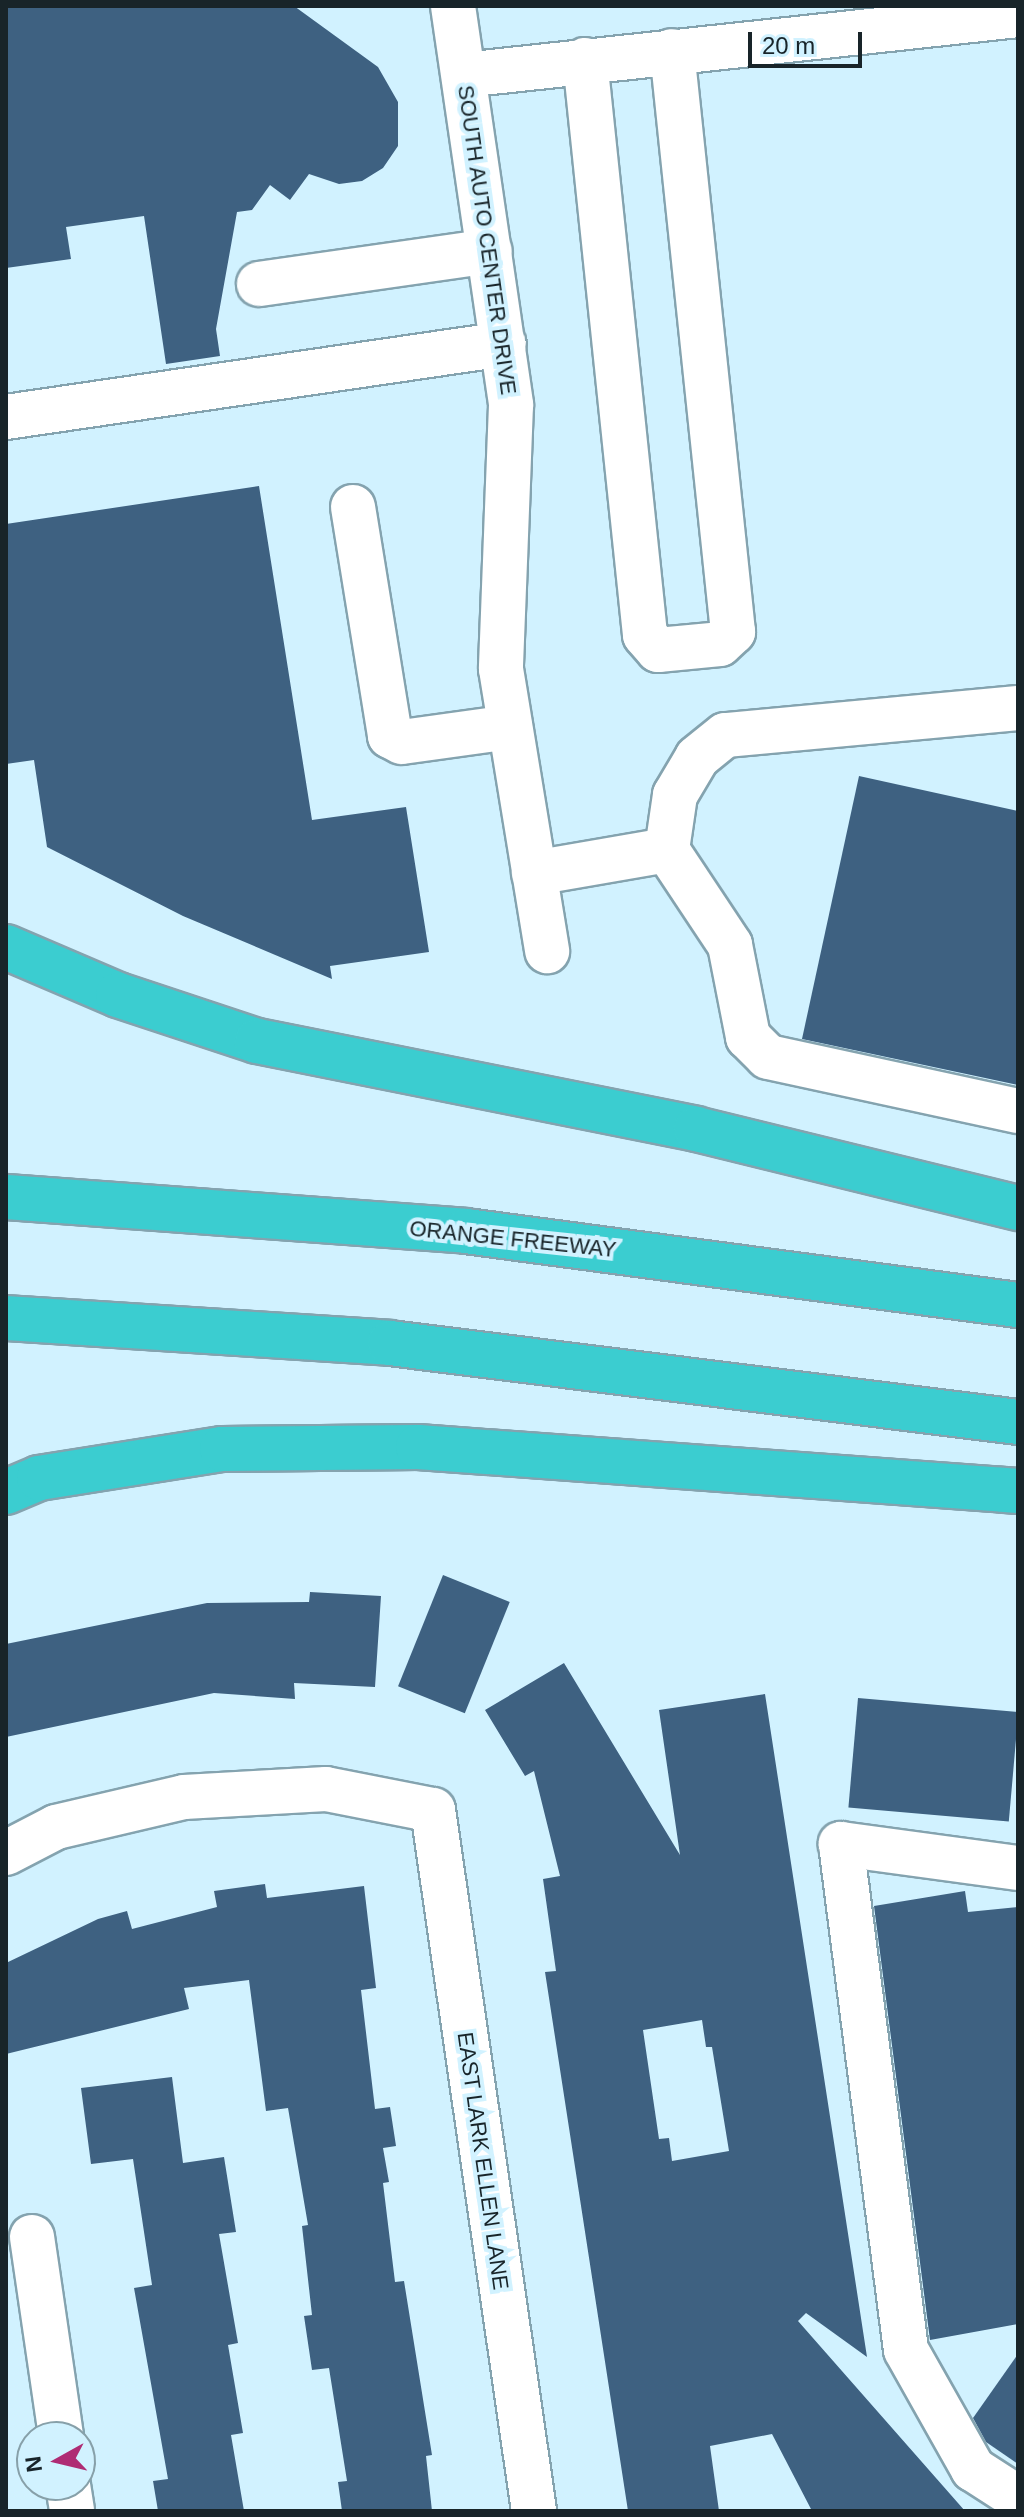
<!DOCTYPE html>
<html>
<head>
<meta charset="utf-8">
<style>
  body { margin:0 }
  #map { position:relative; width:1024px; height:2517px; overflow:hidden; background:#d1f2ff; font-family:Helvetica,sans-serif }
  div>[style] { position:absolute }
  .building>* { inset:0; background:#3e6181; transform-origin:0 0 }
  .roads { filter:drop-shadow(2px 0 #84a3af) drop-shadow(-2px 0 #84a3af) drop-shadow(0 2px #84a3af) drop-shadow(0 -2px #84a3af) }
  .minor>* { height:44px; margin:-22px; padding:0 22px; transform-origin:22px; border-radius:22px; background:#fff }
  .highway>* { height:44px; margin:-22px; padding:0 22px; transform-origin:22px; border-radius:22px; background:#3bcdd0 }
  span { translate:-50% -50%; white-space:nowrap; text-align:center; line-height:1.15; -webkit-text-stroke:8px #d1f2ff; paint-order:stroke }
  .street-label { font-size:22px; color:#182429 }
  .frame { position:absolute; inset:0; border:8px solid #182429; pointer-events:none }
  .north { position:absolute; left:16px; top:2421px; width:80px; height:80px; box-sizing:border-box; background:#d1f2ff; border:2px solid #87a0a9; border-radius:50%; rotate:262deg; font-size:22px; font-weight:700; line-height:32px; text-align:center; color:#182429 }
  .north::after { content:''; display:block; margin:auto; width:28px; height:36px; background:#af2c74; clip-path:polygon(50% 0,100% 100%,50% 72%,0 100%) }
  .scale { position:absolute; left:748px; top:32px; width:114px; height:36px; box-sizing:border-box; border:4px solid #182429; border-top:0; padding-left:10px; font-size:24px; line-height:28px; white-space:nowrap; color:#182429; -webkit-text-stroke:6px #d1f2ff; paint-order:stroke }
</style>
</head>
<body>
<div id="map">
  <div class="building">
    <div style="clip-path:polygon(6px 6px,294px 6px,378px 67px,398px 102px,398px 146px,383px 168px,362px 181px,339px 184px,309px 174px,290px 200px,270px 185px,252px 210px,237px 212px,216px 329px,220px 356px,166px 364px,144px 216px,66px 227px,71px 259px,6px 268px)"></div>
    <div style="clip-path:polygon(259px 486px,312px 820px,406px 807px,429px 952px,330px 966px,332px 979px,183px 916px,47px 847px,34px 760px,6px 764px,6px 524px)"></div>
    <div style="clip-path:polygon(859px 776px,1018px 811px,1018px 1085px,802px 1039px)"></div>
    <div style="left:443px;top:1575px;width:72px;height:120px;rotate:22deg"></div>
    <div style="clip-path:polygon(310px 1592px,381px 1596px,375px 1687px,294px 1683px,295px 1699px,214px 1693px,6px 1737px,6px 1644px,207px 1603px,309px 1602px)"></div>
    <div style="clip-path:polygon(evenodd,564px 1663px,680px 1855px,659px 1710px,765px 1694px,867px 2357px,806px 2313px,798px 2321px,965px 2511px,812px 2511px,772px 2434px,710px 2446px,719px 2511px,628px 2511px,545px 1972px,556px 1971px,543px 1879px,560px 1876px,534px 1771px,525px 1776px,485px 1710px,564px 1663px,702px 2020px,706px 2047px,712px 2047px,729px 2151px,672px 2161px,669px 2138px,659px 2139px,643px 2030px,702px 2020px)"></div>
    <div style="left:858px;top:1698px;width:161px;height:110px;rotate:5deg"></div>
    <div style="clip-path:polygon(265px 1884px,267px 1898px,364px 1886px,376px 1988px,361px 1990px,375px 2109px,390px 2107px,396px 2146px,383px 2148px,389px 2182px,383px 2183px,395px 2282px,404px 2281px,432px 2455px,426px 2456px,432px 2511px,342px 2511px,338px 2482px,347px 2481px,329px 2368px,312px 2370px,304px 2316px,312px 2315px,302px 2226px,308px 2225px,288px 2108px,266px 2111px,249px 1980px,184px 1988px,189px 2009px,6px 2054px,6px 1963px,98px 1919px,127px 1911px,132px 1929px,217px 1907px,214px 1891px)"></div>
    <div style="clip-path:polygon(965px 1891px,968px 1912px,1018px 1907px,1018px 2324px,930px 2340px,874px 1906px)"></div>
    <div style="clip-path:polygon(172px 2077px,183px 2163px,224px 2157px,236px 2232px,219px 2234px,238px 2343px,228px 2345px,243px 2433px,231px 2435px,244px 2511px,158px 2511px,153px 2481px,168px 2479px,134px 2288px,152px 2285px,133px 2159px,91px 2164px,81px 2088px)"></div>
    <div style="clip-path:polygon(1018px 2354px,1018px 2464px,986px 2442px,973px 2418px)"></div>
  </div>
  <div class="roads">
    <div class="minor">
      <div style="left:453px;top:6px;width:403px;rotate:81.7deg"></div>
      <div style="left:511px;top:405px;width:264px;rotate:92.2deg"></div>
      <div style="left:501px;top:669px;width:286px;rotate:80.7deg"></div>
      <div style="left:585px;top:60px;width:578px;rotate:84.04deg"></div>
      <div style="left:645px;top:635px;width:20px;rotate:49deg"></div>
      <div style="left:658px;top:650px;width:62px;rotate:-5.5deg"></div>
      <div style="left:720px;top:644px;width:18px;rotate:-43deg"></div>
      <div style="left:733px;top:632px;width:584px;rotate:-95.99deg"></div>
      <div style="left:464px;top:75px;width:557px;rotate:-6.18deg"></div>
      <div style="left:259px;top:284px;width:233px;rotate:-8.1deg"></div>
      <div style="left:6px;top:417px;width:503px;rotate:-8.34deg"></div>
      <div style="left:353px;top:507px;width:232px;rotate:80.8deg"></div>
      <div style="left:390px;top:736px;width:13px;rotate:27deg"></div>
      <div style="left:402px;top:742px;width:109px;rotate:-7.9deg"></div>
      <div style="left:1018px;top:708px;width:294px;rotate:174.7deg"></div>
      <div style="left:725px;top:735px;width:36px;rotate:141deg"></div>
      <div style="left:697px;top:758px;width:43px;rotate:120.7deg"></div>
      <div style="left:675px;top:795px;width:56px;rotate:98.3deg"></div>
      <div style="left:667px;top:850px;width:114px;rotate:56.4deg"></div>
      <div style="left:730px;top:945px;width:94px;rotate:78.9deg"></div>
      <div style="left:748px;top:1037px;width:28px;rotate:45deg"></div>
      <div style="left:768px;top:1057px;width:256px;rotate:12.2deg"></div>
      <div style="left:534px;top:873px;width:135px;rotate:-9.8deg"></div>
      <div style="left:6px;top:1853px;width:56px;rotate:-27.5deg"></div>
      <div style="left:56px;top:1827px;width:131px;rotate:-13.2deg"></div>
      <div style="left:184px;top:1797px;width:142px;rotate:-3.2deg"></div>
      <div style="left:326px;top:1789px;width:109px;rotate:11.1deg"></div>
      <div style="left:433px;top:1810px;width:708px;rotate:81.8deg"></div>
      <div style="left:1018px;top:1868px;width:179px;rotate:-172.3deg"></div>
      <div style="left:841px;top:1844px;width:510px;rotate:82.68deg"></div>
      <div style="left:906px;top:2350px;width:137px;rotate:60.6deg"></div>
      <div style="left:973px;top:2469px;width:54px;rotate:32.8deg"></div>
      <div style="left:32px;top:2237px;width:202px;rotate:81.7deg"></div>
      <div style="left:68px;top:2485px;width:26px;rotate:81deg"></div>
    </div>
    <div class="highway">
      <div style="left:6px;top:947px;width:122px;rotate:23.2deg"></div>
      <div style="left:118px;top:995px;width:146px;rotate:18.3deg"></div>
      <div style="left:257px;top:1041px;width:448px;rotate:11.3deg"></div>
      <div style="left:696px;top:1129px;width:332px;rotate:13.8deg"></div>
      <div style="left:6px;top:1197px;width:461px;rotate:4.2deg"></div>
      <div style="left:466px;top:1231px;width:557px;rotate:7.64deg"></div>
      <div style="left:6px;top:1318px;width:385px;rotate:3.7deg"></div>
      <div style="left:390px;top:1343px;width:633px;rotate:7.17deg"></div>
      <div style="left:6px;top:1492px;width:36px;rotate:-23deg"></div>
      <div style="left:39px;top:1478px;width:185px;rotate:-9deg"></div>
      <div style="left:222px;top:1449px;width:196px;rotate:-0.6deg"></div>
      <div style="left:418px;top:1447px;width:602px;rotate:4.19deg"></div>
    </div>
  </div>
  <div class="street-label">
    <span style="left:487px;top:240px;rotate:82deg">SOUTH AUTO CENTER DRIVE</span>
    <span style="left:513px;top:1239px;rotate:6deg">ORANGE FREEWAY</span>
    <span style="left:483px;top:2161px;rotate:82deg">EAST LARK ELLEN LANE</span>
  </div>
  <div class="frame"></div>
  <div class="north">N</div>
  <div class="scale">20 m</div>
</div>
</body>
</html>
